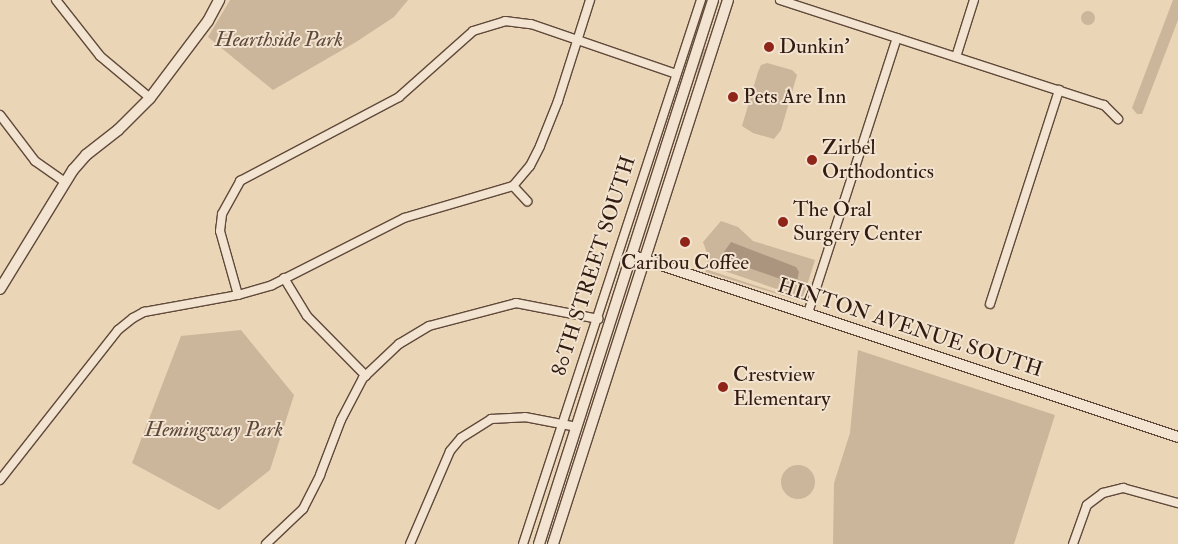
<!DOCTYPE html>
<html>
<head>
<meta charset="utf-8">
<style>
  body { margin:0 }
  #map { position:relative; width:1178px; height:544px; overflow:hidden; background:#ebd5b7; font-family:"IM FELL Double Pica",serif }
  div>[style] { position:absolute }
  .green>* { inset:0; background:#cbb59b; transform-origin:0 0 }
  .round { border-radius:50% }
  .water>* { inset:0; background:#ac957e }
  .roads { filter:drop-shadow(1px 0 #60493a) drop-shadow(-1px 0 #60493a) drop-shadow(0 1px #60493a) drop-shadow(0 -1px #60493a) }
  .street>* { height:8px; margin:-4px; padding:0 4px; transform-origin:4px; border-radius:4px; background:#f2e4d0 }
  .secondary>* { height:10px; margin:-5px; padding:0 5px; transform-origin:5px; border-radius:5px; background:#f2e4d0 }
  .dots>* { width:14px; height:14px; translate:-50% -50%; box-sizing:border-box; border:2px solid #f2e4d0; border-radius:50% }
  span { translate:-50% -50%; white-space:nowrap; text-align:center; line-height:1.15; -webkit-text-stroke:4px #f2e4d0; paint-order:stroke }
  .park-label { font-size:21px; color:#5f483a; font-style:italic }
  .poi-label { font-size:21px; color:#311a10 }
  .left { translate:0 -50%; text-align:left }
  .street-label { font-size:21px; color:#311a10 }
</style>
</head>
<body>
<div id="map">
  <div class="green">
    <div style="clip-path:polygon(230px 0,408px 0,394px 17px,356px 42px,273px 90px,208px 37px)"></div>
    <div style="clip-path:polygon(1173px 0,1178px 0,1178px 20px,1142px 114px,1137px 114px,1132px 108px)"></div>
    <div class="round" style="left:1081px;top:11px;width:14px;height:14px"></div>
    <div style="left:702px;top:48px;width:5px;height:46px;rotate:11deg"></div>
    <div style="clip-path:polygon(767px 63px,792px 70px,797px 75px,781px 130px,774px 139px,753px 133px,742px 126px,758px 72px,761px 65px)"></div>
    <div style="clip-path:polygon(721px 221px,738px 227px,753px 241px,815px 260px,803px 298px,707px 265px,708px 256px,703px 242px)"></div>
    <div style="clip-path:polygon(705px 269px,791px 297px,803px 302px,706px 272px)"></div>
    <div style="clip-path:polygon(241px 330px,294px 395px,270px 470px,219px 510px,132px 463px,181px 336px)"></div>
    <div style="clip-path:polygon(858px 350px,1055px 415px,1014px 544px,833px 544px,834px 483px,850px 433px)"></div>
    <div class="round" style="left:781px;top:465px;width:34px;height:34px"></div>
  </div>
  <div class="water">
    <div style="clip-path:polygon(731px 242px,796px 267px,799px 272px,797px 281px,789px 282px,729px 261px,724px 252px)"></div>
  </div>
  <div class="roads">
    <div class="street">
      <div style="left:56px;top:0;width:71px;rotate:51.8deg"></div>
      <div style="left:100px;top:56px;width:65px;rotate:40deg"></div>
      <div style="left:780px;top:0;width:341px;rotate:18deg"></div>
      <div style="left:1104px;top:105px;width:20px;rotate:45deg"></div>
      <div style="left:956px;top:57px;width:60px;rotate:-72.5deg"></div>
      <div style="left:0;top:115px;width:58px;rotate:52.7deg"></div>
      <div style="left:35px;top:161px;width:37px;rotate:35deg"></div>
      <div style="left:513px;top:186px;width:21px;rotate:47deg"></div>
      <div style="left:284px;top:278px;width:44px;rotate:58.8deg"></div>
      <div style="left:307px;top:316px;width:84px;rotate:45.5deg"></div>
      <div style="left:238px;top:295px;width:66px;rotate:-105.7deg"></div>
      <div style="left:220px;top:231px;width:17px;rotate:-83deg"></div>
      <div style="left:222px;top:214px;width:38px;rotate:-61deg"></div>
      <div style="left:240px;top:181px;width:180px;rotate:-27.8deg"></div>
      <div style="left:399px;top:97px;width:99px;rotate:-41.7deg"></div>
      <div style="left:473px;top:31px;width:34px;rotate:-17deg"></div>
      <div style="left:505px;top:21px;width:26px;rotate:7deg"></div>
      <div style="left:531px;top:24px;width:153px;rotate:19deg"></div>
      <div style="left:990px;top:304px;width:225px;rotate:-72.1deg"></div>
      <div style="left:808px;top:313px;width:289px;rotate:-72.1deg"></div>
      <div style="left:0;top:480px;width:191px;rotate:-51.8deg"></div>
      <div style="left:118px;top:330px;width:19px;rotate:-39deg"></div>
      <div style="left:133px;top:318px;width:13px;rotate:-29deg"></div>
      <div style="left:144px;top:312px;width:96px;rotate:-10.3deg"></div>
      <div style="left:238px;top:295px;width:35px;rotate:-16deg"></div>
      <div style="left:272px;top:285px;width:148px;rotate:-26.9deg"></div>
      <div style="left:404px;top:218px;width:114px;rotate:-16.4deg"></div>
      <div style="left:513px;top:186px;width:26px;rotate:-50deg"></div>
      <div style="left:530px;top:166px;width:22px;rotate:-63deg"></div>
      <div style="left:540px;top:146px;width:48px;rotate:-68.2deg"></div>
      <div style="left:558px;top:101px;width:106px;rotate:-72.4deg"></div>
      <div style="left:266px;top:544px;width:51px;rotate:-43.4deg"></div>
      <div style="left:303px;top:509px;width:38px;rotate:-63deg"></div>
      <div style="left:320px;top:475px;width:59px;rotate:-69.1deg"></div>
      <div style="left:341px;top:420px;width:47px;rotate:-62.4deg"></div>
      <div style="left:363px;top:378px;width:50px;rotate:-43.4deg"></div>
      <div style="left:399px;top:344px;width:35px;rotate:-31deg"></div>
      <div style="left:429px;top:326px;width:90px;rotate:-14.8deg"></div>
      <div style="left:516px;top:303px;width:84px;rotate:11deg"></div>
      <div style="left:410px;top:544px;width:101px;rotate:-66.7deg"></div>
      <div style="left:450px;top:451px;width:17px;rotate:-50deg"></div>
      <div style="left:461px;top:438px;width:36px;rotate:-32deg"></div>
      <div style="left:491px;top:419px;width:34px;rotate:-3deg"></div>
      <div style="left:525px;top:417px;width:53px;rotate:10.9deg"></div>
      <div style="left:523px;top:544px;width:572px;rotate:-71.88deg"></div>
      <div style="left:1073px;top:544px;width:41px;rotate:-70.3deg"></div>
      <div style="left:1087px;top:505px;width:20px;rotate:-37deg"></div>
      <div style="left:1103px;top:493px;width:21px;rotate:-14deg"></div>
      <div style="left:1123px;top:488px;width:57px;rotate:15.3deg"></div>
    </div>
    <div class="secondary">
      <div style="left:631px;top:255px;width:576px;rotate:18.4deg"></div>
      <div style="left:0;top:289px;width:140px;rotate:-58.5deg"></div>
      <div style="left:73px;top:170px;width:20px;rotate:-49deg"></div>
      <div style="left:86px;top:155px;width:41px;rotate:-38deg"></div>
      <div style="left:118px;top:130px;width:45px;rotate:-45deg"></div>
      <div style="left:150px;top:98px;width:96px;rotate:-53deg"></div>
      <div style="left:208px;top:21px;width:24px;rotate:-62deg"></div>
      <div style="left:539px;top:544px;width:571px;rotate:-72.26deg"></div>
      <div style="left:553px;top:544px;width:571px;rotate:-72.17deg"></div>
    </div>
  </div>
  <div class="dots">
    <div style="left:769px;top:47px;background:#8f2418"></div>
    <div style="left:733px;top:97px;background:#8f2418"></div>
    <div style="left:812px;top:160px;background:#8f2418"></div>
    <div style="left:783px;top:222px;background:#8f2418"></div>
    <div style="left:685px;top:242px;background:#8f2418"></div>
    <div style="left:723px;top:387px;background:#8f2418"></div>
  </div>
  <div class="park-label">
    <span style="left:279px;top:40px">Hearthside Park</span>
    <span style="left:214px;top:430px">Hemingway Park</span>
  </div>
  <div class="poi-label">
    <span class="left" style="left:779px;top:47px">Dunkin'</span>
    <span class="left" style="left:743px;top:97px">Pets Are Inn</span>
    <span class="left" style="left:822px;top:160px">Zirbel<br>Orthodontics</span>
    <span class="left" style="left:793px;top:222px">The Oral<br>Surgery Center</span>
    <span style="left:685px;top:263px">Caribou Coffee</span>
    <span class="left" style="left:733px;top:387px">Crestview<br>Elementary</span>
  </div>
  <div class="street-label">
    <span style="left:594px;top:266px;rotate:-72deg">80TH STREET SOUTH</span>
    <span style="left:910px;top:328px;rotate:18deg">HINTON AVENUE SOUTH</span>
  </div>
</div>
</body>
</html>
